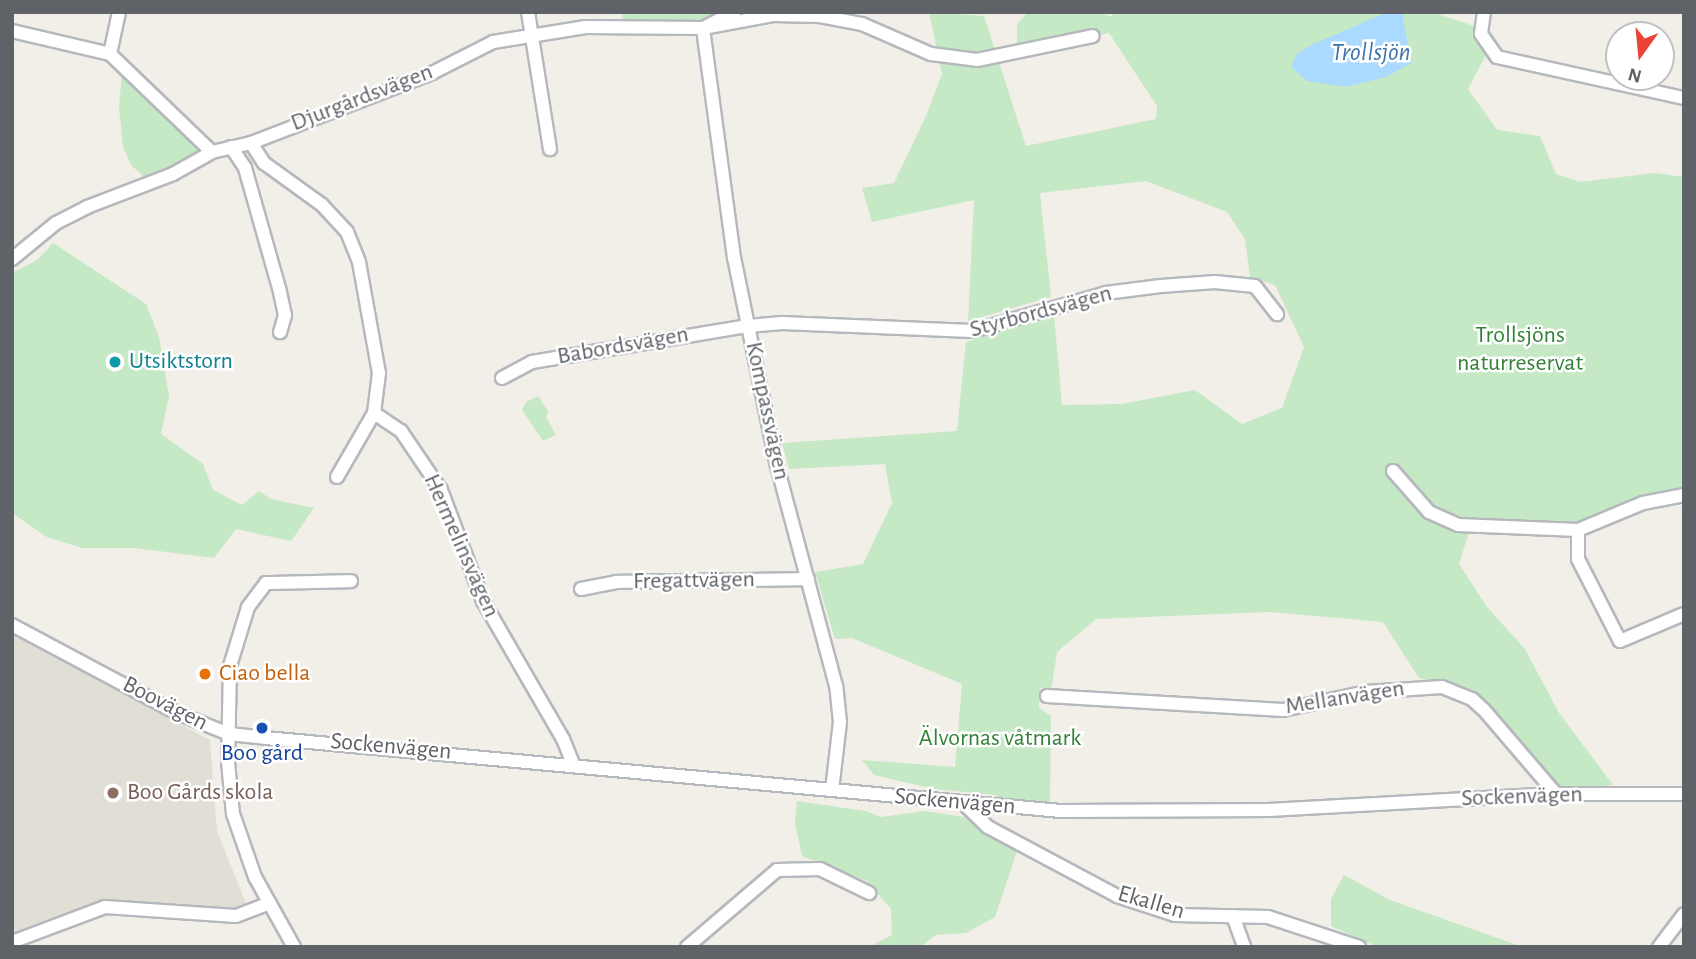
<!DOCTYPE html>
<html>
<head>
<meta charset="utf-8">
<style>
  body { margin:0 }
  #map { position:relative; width:1696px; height:959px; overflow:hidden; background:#f1efe8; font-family:"Alegreya Sans",sans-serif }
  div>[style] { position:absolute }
  .education>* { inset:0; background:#e1ded6 }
  .green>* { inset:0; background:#c5e8c5 }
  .water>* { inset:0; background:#aadaff }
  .roads { filter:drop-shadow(2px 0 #b5b8bc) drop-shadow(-2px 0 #b5b8bc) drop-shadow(0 2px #b5b8bc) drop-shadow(0 -2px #b5b8bc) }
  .minor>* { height:12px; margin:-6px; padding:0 6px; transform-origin:6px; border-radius:6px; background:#fff }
  .dots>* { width:19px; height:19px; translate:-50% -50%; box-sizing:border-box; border:4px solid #fff; border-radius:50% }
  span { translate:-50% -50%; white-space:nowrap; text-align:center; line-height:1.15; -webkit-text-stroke:5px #fff; paint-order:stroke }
  .street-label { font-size:24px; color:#5f6368 }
  .park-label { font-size:24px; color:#348238 }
  .culture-label { font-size:24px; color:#0d838f }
  .left { translate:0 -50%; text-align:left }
  .food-label { font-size:24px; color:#c56008 }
  .transit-label { font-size:24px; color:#164399 }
  .education-label { font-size:24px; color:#785e54 }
  .water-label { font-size:26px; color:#4174aa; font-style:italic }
  .frame { position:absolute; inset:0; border:14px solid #5f6368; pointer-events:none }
  .north { position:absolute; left:1605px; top:21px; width:70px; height:70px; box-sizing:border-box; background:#fff; border:2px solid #bfc1c3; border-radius:50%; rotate:195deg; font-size:19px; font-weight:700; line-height:28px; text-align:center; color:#5f6368 }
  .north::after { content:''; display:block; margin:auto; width:24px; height:32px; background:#ea4335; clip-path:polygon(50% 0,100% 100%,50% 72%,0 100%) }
</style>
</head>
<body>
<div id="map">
  <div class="education">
    <div style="clip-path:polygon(12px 635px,210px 740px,217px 831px,247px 906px,232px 913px,117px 901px,12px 937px)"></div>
  </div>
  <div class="green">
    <div style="clip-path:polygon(623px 12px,721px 12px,706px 19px,681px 21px,622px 19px)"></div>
    <div style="clip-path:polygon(929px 12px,984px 16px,1026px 146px,1156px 119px,1157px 106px,1109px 33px,1017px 51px,1017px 24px,1028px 12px,1096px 12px,1113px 17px,1111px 12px,1432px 12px,1474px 26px,1487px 53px,1468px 89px,1497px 130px,1540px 136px,1556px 174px,1580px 182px,1655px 173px,1684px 177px,1684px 489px,1575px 522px,1473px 520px,1459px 564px,1487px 607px,1525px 649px,1559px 713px,1613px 785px,1559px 790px,1473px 693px,1419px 678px,1383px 622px,1269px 612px,1096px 619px,1057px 652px,1051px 691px,1040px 687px,1039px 708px,1051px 716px,1050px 804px,996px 799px,996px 795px,934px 789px,874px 775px,862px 760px,955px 767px,962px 684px,852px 638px,835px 639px,815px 572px,863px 564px,892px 503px,885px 464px,789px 469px,782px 443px,957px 431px,966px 342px,1054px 314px,1062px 405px,1122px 404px,1195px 390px,1242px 424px,1282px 408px,1304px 347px,1275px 285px,1250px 277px,1245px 239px,1227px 212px,1146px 181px,1040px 193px,1051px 297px,968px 321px,974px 200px,872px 222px,862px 188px,894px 183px,926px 116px,942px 74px)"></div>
    <div style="clip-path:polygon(122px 72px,200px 150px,201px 155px,145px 178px,131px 165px,123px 147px,119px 108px)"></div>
    <div style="clip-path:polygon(53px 243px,146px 304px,159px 337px,169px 396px,161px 434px,203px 464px,213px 490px,242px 505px,259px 491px,271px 499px,314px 508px,291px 541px,236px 529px,214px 558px,134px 548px,83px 548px,47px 537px,12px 513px,12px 273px,37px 260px)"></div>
    <div style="clip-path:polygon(538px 396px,548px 411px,546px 417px,556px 435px,543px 441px,522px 410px,526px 402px)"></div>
    <div style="clip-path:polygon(797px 801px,865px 811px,881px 817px,925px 811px,964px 817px,1017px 851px,995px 917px,966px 933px,936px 935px,920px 947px,869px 947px,892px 935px,891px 909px,867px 881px,802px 856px,795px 823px)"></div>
    <div style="clip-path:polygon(1344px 875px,1390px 900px,1523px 947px,1378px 947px,1331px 926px,1331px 899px)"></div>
  </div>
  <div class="water">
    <div style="clip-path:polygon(1388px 12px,1402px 12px,1411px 63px,1386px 77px,1346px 87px,1307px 81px,1291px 67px,1297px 54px,1311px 45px)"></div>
  </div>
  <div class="roads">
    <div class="minor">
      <div style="left:528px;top:12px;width:139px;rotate:80.9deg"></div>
      <div style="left:1484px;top:12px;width:22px;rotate:98deg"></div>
      <div style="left:1481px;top:34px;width:28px;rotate:55deg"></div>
      <div style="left:1497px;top:57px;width:191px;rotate:12.4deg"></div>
      <div style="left:12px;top:31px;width:101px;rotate:13.2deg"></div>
      <div style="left:110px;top:54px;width:141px;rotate:43.9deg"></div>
      <div style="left:110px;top:54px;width:43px;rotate:-77.9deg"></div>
      <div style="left:251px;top:143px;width:24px;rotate:57deg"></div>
      <div style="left:264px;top:163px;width:72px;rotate:35.9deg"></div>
      <div style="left:322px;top:205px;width:37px;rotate:47deg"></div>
      <div style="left:347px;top:232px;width:32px;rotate:68deg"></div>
      <div style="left:359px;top:262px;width:113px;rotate:79.8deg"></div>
      <div style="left:379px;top:373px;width:40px;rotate:97.1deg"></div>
      <div style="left:374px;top:413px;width:32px;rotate:34deg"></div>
      <div style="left:401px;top:431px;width:71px;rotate:55.9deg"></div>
      <div style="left:441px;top:490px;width:119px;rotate:69.3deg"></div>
      <div style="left:483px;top:601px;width:160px;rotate:59.9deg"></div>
      <div style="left:563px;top:739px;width:27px;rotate:68deg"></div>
      <div style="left:231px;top:147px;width:25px;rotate:56deg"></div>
      <div style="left:245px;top:168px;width:129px;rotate:74.2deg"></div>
      <div style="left:280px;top:292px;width:24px;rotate:78deg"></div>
      <div style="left:285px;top:315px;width:18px;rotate:106deg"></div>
      <div style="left:12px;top:259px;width:57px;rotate:-39.3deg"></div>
      <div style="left:56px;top:223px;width:35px;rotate:-27deg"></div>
      <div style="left:87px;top:207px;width:92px;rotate:-21deg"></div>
      <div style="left:173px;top:174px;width:45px;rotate:-29.4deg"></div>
      <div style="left:212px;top:152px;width:40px;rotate:-13deg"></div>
      <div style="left:251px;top:143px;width:194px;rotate:-21.1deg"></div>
      <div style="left:432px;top:73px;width:68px;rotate:-26.9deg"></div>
      <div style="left:493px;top:42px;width:94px;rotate:-9.2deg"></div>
      <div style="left:586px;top:27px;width:117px;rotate:0.5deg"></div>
      <div style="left:703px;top:28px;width:35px;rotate:-27deg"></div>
      <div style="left:502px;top:378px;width:34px;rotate:-28deg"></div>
      <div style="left:532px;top:362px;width:219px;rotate:-9.5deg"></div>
      <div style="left:748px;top:326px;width:34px;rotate:-5deg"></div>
      <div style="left:782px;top:323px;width:190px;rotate:2.4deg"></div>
      <div style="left:972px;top:331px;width:139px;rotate:-15.8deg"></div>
      <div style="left:1106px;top:293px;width:55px;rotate:-7.3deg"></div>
      <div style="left:1161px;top:286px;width:54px;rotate:-4.2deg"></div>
      <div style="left:1215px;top:282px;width:40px;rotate:5.7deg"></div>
      <div style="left:1255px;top:286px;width:36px;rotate:52deg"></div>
      <div style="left:1393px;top:471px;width:55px;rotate:48.7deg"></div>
      <div style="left:1429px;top:512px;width:32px;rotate:24deg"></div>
      <div style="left:1458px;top:525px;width:120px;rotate:2.4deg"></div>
      <div style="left:1578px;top:530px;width:70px;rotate:-22.6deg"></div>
      <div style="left:1643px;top:503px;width:42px;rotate:-11deg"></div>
      <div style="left:337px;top:477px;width:74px;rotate:-60deg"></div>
      <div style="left:1578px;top:530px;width:29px;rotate:90deg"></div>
      <div style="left:1578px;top:559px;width:92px;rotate:62.9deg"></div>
      <div style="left:1620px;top:641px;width:69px;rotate:-22.9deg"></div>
      <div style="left:581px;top:589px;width:36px;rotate:-11deg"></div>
      <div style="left:616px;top:582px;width:192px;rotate:-0.9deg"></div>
      <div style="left:12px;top:625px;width:187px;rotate:28.1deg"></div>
      <div style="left:177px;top:713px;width:56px;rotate:22deg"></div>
      <div style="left:229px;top:734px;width:36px;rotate:6deg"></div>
      <div style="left:265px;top:738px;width:799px;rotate:5.24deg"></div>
      <div style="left:1061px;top:811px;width:208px;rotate:-0.3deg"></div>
      <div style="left:1269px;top:810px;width:287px;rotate:-3.2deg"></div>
      <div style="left:1556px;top:794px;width:128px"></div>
      <div style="left:1047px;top:696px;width:236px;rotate:3.4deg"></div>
      <div style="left:1283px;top:710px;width:85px;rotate:-12.2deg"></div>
      <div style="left:1366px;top:692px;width:76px;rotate:-3.8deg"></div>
      <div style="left:1442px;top:687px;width:32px;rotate:22deg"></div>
      <div style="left:1472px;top:699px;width:16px;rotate:43deg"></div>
      <div style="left:1484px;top:710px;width:111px;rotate:49.4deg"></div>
      <div style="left:832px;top:790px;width:68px;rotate:-83.3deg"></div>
      <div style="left:840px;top:722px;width:36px;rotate:-96deg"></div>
      <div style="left:836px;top:686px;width:232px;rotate:-105deg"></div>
      <div style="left:776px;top:462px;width:208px;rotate:-101.6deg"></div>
      <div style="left:734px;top:258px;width:232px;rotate:-97.7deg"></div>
      <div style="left:703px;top:28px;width:71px;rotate:-10.5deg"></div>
      <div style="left:773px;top:15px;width:47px;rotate:1.2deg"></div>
      <div style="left:820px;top:16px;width:43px;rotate:10.8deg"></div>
      <div style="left:862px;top:24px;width:75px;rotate:23.5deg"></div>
      <div style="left:931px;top:54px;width:46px;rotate:7.4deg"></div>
      <div style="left:977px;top:60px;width:118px;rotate:-11.7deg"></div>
      <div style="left:963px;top:803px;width:35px;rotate:44deg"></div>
      <div style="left:988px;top:827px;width:146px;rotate:28.1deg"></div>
      <div style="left:1117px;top:896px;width:61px;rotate:18.1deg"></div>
      <div style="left:1175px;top:915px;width:93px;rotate:1.2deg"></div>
      <div style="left:1268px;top:917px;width:96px;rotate:18.2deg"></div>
      <div style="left:1233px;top:916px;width:33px;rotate:70deg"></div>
      <div style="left:12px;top:942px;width:99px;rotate:-20.6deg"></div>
      <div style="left:105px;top:907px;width:131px;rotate:3.9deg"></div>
      <div style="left:236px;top:916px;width:36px;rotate:-21deg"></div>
      <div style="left:294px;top:947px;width:80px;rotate:-119.1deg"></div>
      <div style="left:255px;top:877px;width:67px;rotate:-109.2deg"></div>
      <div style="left:233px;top:814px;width:52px;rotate:-95.5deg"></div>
      <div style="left:228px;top:762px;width:96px;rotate:-88.8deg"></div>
      <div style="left:230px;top:666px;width:62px;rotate:-73deg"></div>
      <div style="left:248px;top:607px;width:30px;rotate:-53deg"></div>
      <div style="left:266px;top:583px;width:85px;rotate:-1.3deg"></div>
      <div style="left:687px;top:947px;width:118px;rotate:-40.5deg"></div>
      <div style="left:777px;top:870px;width:43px;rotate:-1.3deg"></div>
      <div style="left:820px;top:869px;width:55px;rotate:26.1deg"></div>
      <div style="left:1659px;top:947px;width:41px;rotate:-52.9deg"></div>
    </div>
  </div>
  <div class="dots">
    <div style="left:115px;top:362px;background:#0f9aa8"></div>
    <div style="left:205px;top:674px;background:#e8710a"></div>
    <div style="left:262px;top:728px;background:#1a4fb4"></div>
    <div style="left:113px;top:793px;background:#8d6e63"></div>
  </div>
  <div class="street-label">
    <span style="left:362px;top:98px;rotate:-21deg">Djurgårdsvägen</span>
    <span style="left:1041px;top:312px;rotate:-15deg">Styrbordsvägen</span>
    <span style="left:623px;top:346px;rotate:-10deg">Babordsvägen</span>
    <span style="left:767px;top:411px;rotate:78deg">Kompassvägen</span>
    <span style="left:461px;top:546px;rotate:66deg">Hermelinsvägen</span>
    <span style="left:694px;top:581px;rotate:-1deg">Fregattvägen</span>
    <span style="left:1345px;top:698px;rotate:-9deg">Mellanvägen</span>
    <span style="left:165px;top:704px;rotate:27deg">Boovägen</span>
    <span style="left:391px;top:747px;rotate:5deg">Sockenvägen</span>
    <span style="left:1522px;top:797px;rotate:-2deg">Sockenvägen</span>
    <span style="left:955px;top:802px;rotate:5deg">Sockenvägen</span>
    <span style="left:1151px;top:903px;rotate:16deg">Ekallen</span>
  </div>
  <div class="park-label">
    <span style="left:1520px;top:350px">Trollsjöns<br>naturreservat</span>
    <span style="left:1000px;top:739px">Älvornas våtmark</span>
  </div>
  <div class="culture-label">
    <span class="left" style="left:129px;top:362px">Utsiktstorn</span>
  </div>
  <div class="food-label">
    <span class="left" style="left:219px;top:674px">Ciao bella</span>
  </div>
  <div class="transit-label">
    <span style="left:262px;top:754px">Boo gård</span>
  </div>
  <div class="education-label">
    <span class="left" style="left:127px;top:793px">Boo Gårds skola</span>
  </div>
  <div class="water-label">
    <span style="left:1371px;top:53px">Trollsjön</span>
  </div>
  <div class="frame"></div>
  <div class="north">N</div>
</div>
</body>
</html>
